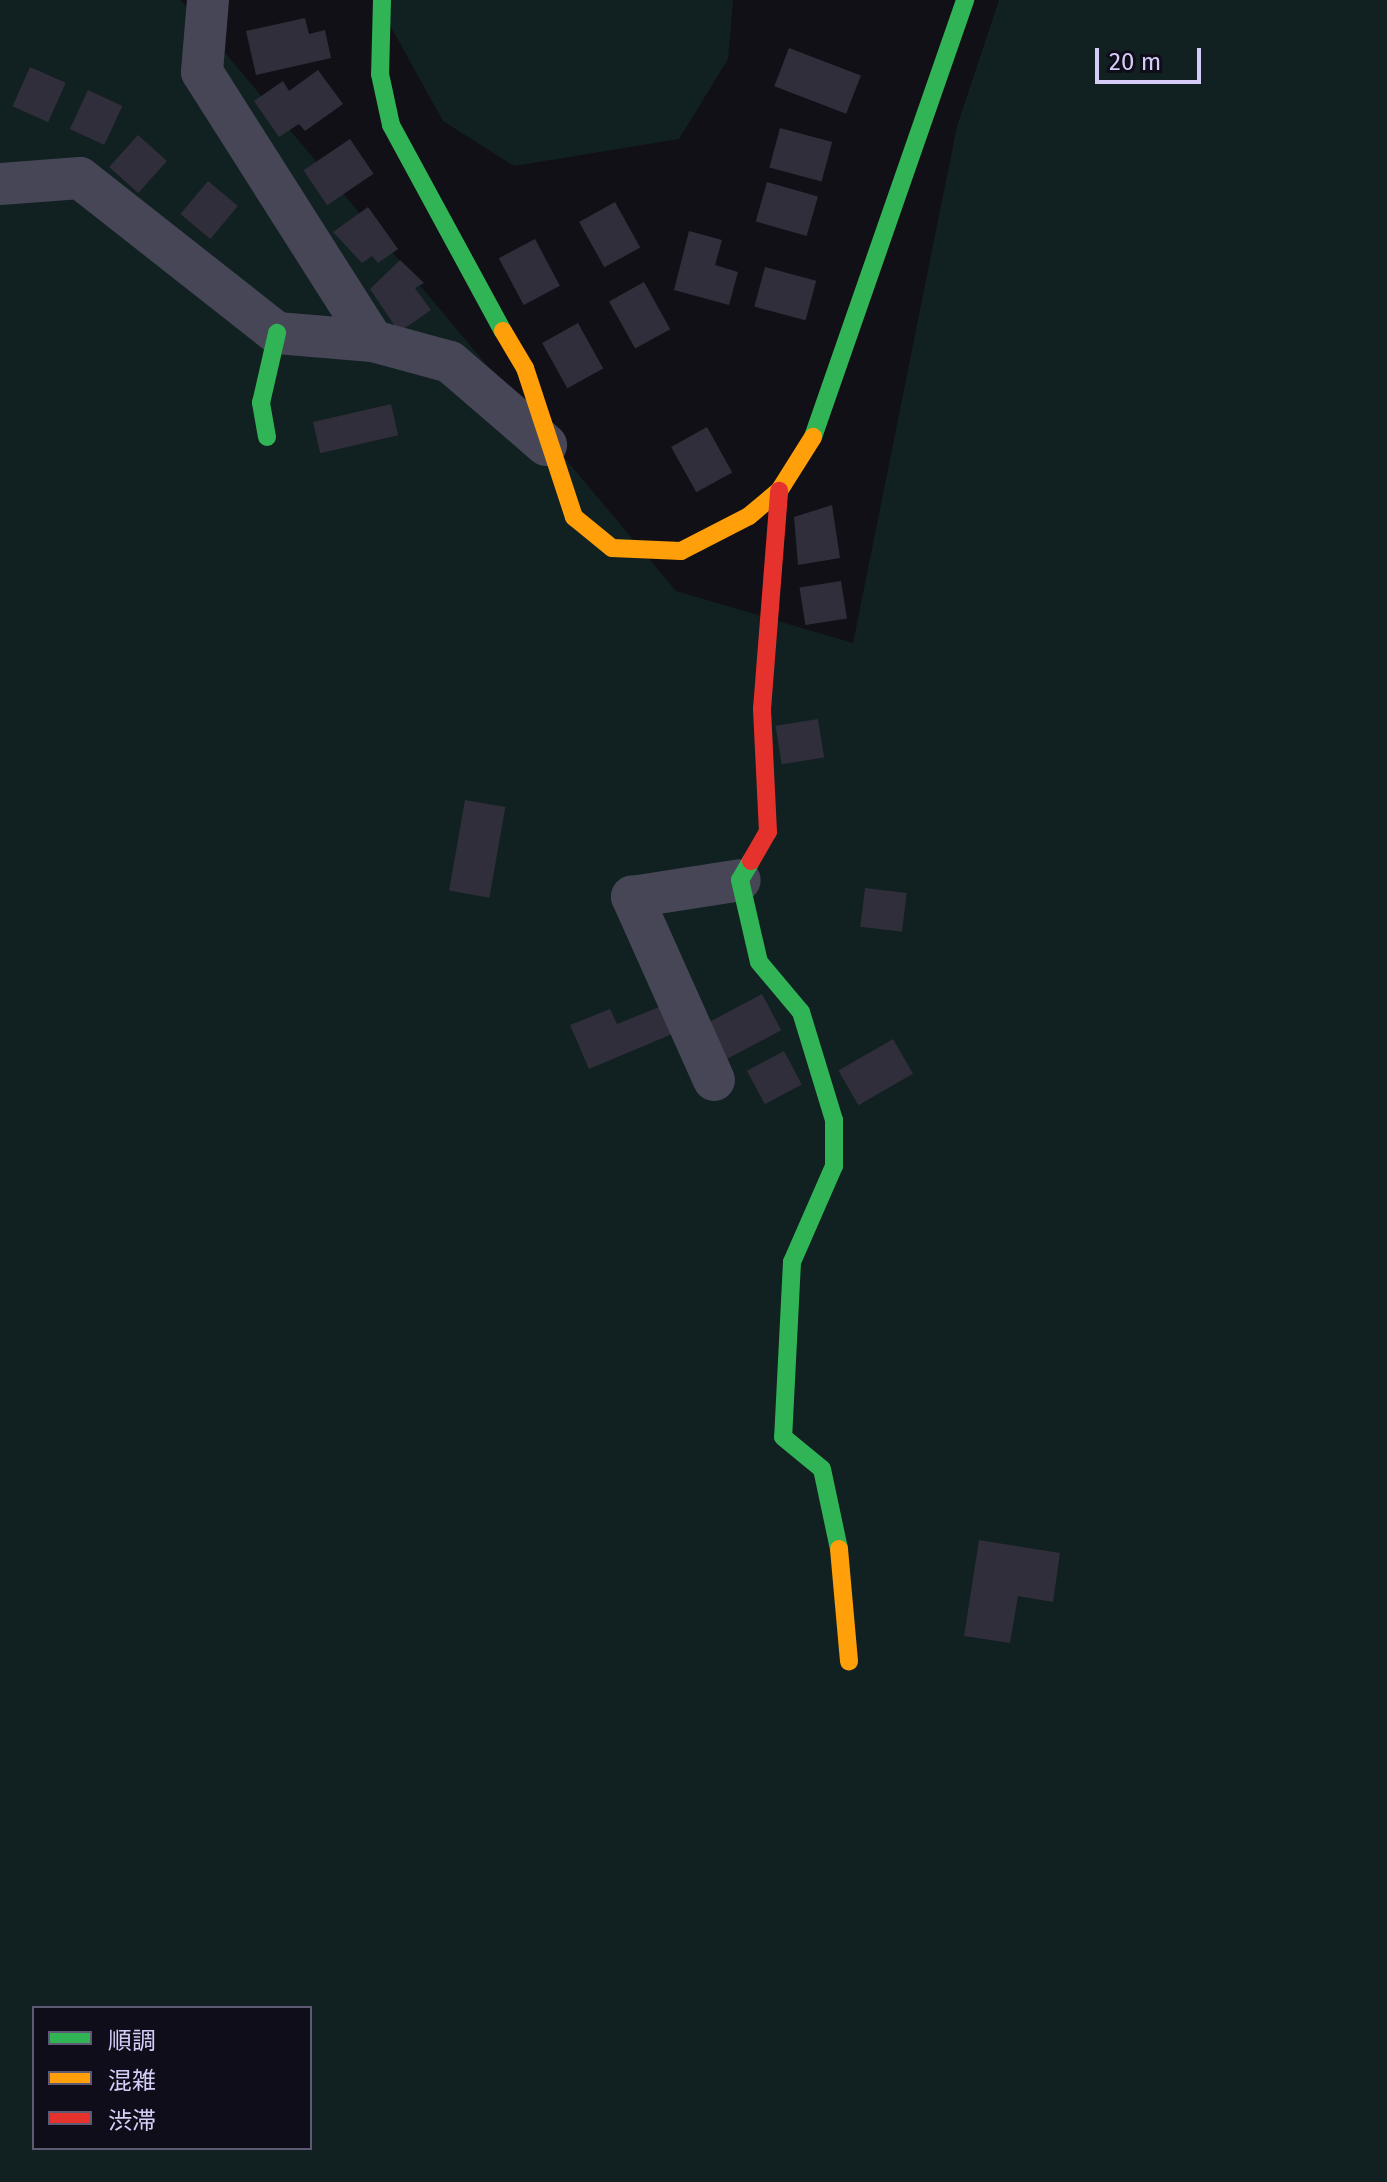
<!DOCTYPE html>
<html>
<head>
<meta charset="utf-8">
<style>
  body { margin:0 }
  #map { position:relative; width:1387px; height:2182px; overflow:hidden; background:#111017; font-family:"Fira Sans","Noto Sans JP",sans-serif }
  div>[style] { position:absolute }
  .green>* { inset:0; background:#112021 }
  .building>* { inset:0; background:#302e3a; transform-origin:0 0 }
  .street>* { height:42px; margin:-21px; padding:0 21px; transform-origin:21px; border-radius:21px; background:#474657 }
  .fast>* { height:18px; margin:-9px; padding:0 9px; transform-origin:9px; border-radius:9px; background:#30b455 }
  .slow>* { height:18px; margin:-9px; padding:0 9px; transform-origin:9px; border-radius:9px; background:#ff9f0a }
  .jam>* { height:18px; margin:-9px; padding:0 9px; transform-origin:9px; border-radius:9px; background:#e5322d }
  span { translate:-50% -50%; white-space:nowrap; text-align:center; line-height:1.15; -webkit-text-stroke:6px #100d1a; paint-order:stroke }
  .legend { position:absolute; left:32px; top:2006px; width:280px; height:144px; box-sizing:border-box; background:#100d1a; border:2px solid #5f5a73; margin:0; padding:10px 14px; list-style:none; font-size:24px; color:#d5cdf8 }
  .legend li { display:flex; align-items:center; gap:16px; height:40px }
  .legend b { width:40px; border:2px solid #5f5a73 }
  .scale { position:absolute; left:1095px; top:48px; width:106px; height:36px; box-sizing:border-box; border:4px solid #d5cdf8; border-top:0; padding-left:10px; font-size:24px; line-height:28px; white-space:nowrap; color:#d5cdf8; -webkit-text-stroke:6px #100d1a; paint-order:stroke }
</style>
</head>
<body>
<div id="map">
  <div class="green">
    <div style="clip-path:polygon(evenodd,0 0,181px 0,676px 591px,853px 643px,957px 126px,999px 0,1387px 0,1387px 2182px,0 2182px,0 0,34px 2008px,310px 2008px,310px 2148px,34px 2148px,34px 2008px)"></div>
    <div style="clip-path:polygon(385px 0,733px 0,728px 59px,679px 139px,514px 166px,443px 121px,382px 11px)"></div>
  </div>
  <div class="building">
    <div style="clip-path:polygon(305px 18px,309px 34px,325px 30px,331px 58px,256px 75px,246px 31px)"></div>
    <div style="left:789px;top:48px;width:77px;height:41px;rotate:21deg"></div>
    <div style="left:30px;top:67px;width:39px;height:43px;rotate:24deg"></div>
    <div style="clip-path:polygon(318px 70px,343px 104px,305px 131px,299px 124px,279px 137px,254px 101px,283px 81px,289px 91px)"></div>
    <div style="left:88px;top:90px;width:38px;height:43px;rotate:25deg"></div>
    <div style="left:780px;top:128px;width:54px;height:41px;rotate:15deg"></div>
    <div style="left:138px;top:135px;width:39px;height:43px;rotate:42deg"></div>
    <div style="left:350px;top:139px;width:42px;height:56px;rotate:56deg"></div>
    <div style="left:208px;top:181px;width:39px;height:43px;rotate:40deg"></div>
    <div style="left:767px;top:182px;width:53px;height:41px;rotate:16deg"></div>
    <div style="left:615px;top:202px;width:52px;height:41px;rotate:61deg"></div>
    <div style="clip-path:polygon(368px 207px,398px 249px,378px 263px,372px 256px,362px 263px,333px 232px)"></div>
    <div style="clip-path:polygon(689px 231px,722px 240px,715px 265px,738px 272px,729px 305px,674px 290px)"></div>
    <div style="left:535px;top:239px;width:53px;height:41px;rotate:62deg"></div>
    <div style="clip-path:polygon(400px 260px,424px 283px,415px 288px,431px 310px,399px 332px,370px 289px)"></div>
    <div style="left:765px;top:267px;width:53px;height:41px;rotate:15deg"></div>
    <div style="left:644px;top:282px;width:54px;height:40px;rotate:61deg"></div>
    <div style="left:578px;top:323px;width:52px;height:41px;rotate:61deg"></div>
    <div style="left:391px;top:404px;width:32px;height:80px;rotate:77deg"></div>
    <div style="left:707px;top:427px;width:52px;height:41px;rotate:61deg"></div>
    <div style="clip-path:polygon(832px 505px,840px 558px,798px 565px,794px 517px)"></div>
    <div style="left:841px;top:581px;width:38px;height:42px;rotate:81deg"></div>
    <div style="left:818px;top:719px;width:39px;height:43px;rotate:81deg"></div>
    <div style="left:465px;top:800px;width:41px;height:92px;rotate:10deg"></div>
    <div style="left:865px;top:888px;width:42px;height:39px;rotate:7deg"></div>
    <div style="left:762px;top:994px;width:41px;height:61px;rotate:62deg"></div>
    <div style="clip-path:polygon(659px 1007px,677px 1032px,589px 1069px,570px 1025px,610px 1009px,617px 1024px)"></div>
    <div style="left:893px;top:1039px;width:40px;height:63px;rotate:60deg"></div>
    <div style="left:784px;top:1051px;width:38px;height:42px;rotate:62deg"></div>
    <div style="clip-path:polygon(979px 1540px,1060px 1553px,1053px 1602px,1018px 1596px,1010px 1643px,964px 1636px)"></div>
  </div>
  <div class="street">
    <div style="left:208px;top:0;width:72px;rotate:94.8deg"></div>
    <div style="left:202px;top:72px;width:319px;rotate:57.6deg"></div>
    <div style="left:0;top:184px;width:80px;rotate:-4.3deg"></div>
    <div style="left:80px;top:178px;width:251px;rotate:38.2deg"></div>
    <div style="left:277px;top:333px;width:96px;rotate:4.8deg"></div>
    <div style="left:373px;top:341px;width:80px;rotate:15.3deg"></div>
    <div style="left:450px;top:362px;width:127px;rotate:40.8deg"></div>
    <div style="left:714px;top:1080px;width:201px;rotate:-114.1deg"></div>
    <div style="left:632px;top:897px;width:109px;rotate:-8.9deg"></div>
  </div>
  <div class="fast">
    <div style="left:382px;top:0;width:74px;rotate:91.5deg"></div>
    <div style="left:380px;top:74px;width:52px;rotate:77.8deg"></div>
    <div style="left:391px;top:125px;width:234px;rotate:61.5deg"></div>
    <div style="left:267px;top:437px;width:35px;rotate:-100deg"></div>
    <div style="left:261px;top:403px;width:72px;rotate:-77.1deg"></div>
    <div style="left:813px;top:437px;width:463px;rotate:-70.8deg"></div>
    <div style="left:751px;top:861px;width:22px;rotate:120deg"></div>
    <div style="left:740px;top:880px;width:84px;rotate:77deg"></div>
    <div style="left:759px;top:962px;width:65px;rotate:50deg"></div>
    <div style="left:801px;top:1012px;width:113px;rotate:73deg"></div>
    <div style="left:834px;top:1120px;width:46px;rotate:90deg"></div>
    <div style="left:834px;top:1166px;width:105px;rotate:113.6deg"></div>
    <div style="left:792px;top:1262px;width:175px;rotate:92.9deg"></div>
    <div style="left:783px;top:1437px;width:50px;rotate:39.4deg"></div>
    <div style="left:822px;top:1469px;width:82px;rotate:78deg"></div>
  </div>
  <div class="slow">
    <div style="left:503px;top:331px;width:43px;rotate:59.3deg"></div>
    <div style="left:525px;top:368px;width:157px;rotate:71.8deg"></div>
    <div style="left:574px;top:517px;width:49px;rotate:39.2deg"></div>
    <div style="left:612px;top:548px;width:69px;rotate:2.5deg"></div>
    <div style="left:681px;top:551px;width:76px;rotate:-27.2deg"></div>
    <div style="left:749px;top:516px;width:39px;rotate:-40deg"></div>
    <div style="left:779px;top:491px;width:64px;rotate:-57.8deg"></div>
    <div style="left:839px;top:1549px;width:113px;rotate:84.9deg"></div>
  </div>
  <div class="jam">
    <div style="left:751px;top:861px;width:34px;rotate:-60deg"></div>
    <div style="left:768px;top:832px;width:123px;rotate:-92.8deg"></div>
    <div style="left:762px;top:709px;width:219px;rotate:-85.5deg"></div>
  </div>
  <ul class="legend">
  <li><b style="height:10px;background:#30b455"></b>順調</li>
  <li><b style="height:10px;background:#ff9f0a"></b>混雑</li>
  <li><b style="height:10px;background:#e5322d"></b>渋滞</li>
  </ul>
  <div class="scale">20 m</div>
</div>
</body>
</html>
